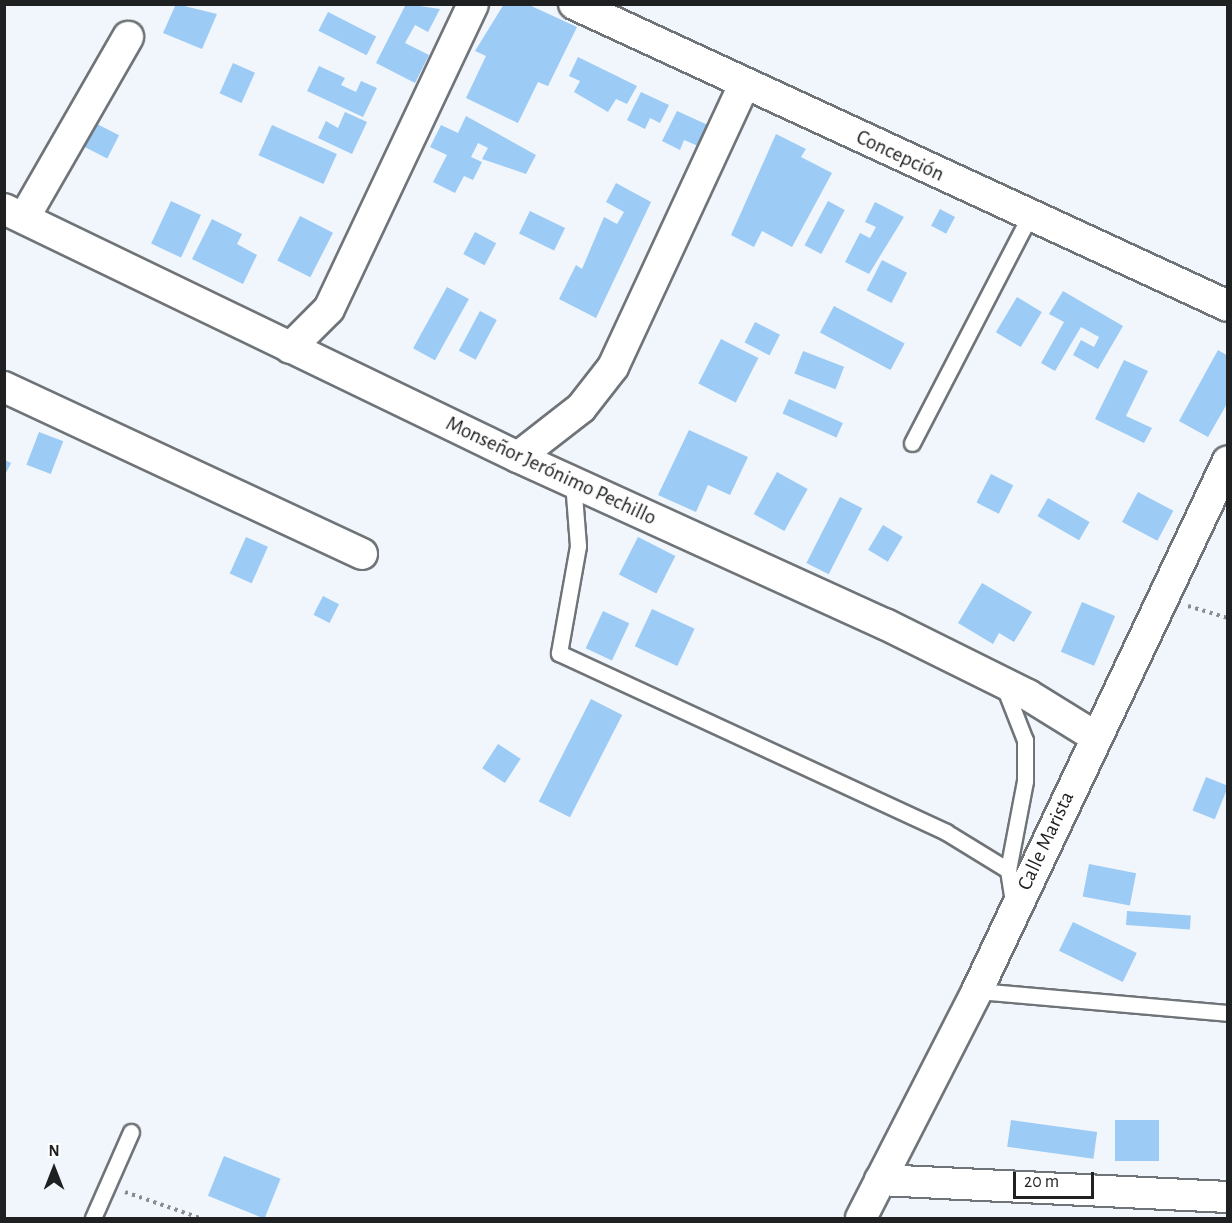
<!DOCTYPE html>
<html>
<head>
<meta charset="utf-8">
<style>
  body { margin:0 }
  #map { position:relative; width:1232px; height:1223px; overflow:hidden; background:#f1f6fc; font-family:"Alegreya Sans",sans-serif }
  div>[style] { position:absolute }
  .building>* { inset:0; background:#9ccbf5; transform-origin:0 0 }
  .path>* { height:4px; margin-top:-2px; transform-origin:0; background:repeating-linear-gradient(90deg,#898c90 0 3px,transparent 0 7.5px) }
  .roads { filter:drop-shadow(2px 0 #6f7478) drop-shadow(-2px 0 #6f7478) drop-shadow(0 2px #6f7478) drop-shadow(0 -2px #6f7478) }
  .lane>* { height:15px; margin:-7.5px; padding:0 7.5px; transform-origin:7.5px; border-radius:7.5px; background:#fff }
  .street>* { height:30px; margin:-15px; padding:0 15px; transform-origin:15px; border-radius:15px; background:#fff }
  span { translate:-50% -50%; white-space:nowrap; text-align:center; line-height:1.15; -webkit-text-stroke:4.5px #fff; paint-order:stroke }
  .street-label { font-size:21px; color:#1e2021 }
  .frame { position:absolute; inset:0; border:6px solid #1e2021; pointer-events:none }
  .north { position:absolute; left:24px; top:1139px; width:60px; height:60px; -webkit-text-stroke:4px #fff; paint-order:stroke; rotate:0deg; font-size:16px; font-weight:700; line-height:24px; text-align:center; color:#1e2021 }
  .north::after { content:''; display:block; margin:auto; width:21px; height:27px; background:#1e2021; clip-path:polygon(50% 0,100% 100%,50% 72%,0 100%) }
  .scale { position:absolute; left:1013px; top:1172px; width:81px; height:27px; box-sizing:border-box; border:3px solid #1e2021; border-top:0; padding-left:8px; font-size:18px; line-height:21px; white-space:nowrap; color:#1e2021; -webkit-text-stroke:4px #fff; paint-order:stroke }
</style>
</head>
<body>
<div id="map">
  <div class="building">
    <div style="clip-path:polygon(176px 4px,217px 14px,202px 49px,163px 33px)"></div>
    <div style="clip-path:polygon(406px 4px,440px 9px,428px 32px,415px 25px,405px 43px,429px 55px,415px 83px,376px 63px)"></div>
    <div style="clip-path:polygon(504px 4px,527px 4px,577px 27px,548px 86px,538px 82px,518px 123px,466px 98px,486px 56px,475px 51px)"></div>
    <div style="left:328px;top:12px;width:54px;height:21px;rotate:27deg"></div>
    <div style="clip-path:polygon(578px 57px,637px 86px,627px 104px,616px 99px,608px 112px,574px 92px,580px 81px,569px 76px)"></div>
    <div style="left:233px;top:63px;width:24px;height:33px;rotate:24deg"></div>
    <div style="clip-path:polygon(319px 66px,345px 78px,341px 85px,356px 92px,361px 81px,377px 88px,363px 117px,307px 91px)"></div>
    <div style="clip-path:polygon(641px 92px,669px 105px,660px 123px,650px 118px,645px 129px,627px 120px)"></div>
    <div style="clip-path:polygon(677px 111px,708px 125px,698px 146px,684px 140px,680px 150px,662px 141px)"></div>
    <div style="clip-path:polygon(345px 112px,367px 122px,352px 154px,318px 138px,326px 121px,338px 128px)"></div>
    <div style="clip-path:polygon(466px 116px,536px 155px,526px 174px,482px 159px,488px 148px,478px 143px,471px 157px,482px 162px,473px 180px,464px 176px,455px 193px,433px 182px,447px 155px,430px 147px,441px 125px,458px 133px)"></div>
    <div style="left:95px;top:123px;width:27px;height:26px;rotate:27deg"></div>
    <div style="left:272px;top:125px;width:71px;height:33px;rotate:24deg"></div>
    <div style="clip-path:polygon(776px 134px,806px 149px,801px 157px,832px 173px,792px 247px,762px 231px,754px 247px,731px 235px)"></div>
    <div style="clip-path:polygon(616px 183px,651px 202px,596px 318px,559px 299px,576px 265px,582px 269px,604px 217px,617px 224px,624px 212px,606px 202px)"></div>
    <div style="left:171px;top:201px;width:33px;height:47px;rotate:25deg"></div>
    <div style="left:828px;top:201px;width:19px;height:50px;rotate:28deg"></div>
    <div style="clip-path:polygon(875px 202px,904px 217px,869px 274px,845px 262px,860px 233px,870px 238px,876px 227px,865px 222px)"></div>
    <div style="left:940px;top:209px;width:17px;height:19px;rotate:28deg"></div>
    <div style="left:530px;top:211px;width:39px;height:25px;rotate:26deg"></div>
    <div style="left:300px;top:216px;width:37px;height:50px;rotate:27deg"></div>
    <div style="clip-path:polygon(212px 219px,242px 234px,237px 244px,257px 255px,243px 284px,192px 259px)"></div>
    <div style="left:475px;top:232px;width:24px;height:25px;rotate:28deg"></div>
    <div style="left:882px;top:260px;width:28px;height:34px;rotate:27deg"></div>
    <div style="left:447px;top:287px;width:25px;height:70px;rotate:29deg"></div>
    <div style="clip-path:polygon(1063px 291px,1123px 326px,1098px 369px,1073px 355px,1081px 340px,1094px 347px,1099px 337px,1081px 327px,1055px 371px,1041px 363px,1064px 322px,1049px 314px)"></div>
    <div style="left:1017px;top:297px;width:29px;height:41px;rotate:31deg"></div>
    <div style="left:834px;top:306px;width:80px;height:30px;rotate:28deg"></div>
    <div style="left:480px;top:311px;width:19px;height:45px;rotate:28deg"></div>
    <div style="left:755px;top:322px;width:28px;height:23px;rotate:27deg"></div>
    <div style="left:721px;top:339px;width:42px;height:50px;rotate:27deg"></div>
    <div style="clip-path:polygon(1218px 350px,1228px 356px,1228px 402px,1208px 437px,1179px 421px)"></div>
    <div style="left:803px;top:351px;width:44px;height:24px;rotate:21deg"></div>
    <div style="clip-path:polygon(1124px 360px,1148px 371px,1126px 416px,1152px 428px,1144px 443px,1095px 419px)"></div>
    <div style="left:789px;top:399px;width:59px;height:16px;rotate:24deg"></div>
    <div style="clip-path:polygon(689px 430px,748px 457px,730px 495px,708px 485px,696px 512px,658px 495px)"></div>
    <div style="left:39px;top:432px;width:26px;height:35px;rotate:21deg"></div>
    <div style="clip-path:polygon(5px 460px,11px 463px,5px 475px)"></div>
    <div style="left:777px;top:472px;width:35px;height:48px;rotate:29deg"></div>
    <div style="left:991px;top:474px;width:25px;height:32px;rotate:27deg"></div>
    <div style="left:1138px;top:492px;width:40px;height:34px;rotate:28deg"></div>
    <div style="left:840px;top:497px;width:25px;height:74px;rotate:27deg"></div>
    <div style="left:1048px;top:498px;width:48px;height:21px;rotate:30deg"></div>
    <div style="left:883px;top:525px;width:23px;height:29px;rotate:31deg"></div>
    <div style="left:246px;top:537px;width:24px;height:40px;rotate:24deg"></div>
    <div style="left:638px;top:537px;width:42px;height:42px;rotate:27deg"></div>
    <div style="clip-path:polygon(982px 583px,1032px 612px,1014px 642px,999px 633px,993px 644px,958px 623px)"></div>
    <div style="left:323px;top:596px;width:18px;height:21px;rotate:27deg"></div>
    <div style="left:1082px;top:602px;width:36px;height:54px;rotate:23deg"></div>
    <div style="left:652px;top:609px;width:47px;height:41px;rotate:25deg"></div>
    <div style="left:603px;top:611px;width:29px;height:41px;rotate:25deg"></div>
    <div style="left:591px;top:699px;width:35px;height:115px;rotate:27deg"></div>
    <div style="left:498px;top:744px;width:27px;height:29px;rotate:33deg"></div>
    <div style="left:1206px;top:777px;width:24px;height:36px;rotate:22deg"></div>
    <div style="left:1089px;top:864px;width:48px;height:33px;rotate:11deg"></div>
    <div style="left:1127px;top:911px;width:64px;height:14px;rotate:4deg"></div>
    <div style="left:1073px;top:922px;width:71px;height:32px;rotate:26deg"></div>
    <div style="left:1011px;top:1120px;width:87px;height:27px;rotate:8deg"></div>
    <div style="left:1159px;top:1120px;width:41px;height:44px;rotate:90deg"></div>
    <div style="left:224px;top:1156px;width:61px;height:43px;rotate:22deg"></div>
  </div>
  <div class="path">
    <div style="left:1188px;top:606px;width:42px;rotate:16.7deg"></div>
    <div style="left:125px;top:1192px;width:79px;rotate:19.1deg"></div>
  </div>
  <div class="roads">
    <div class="lane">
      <div style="left:912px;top:443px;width:257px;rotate:-62.6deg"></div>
      <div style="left:573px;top:482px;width:64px;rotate:85.5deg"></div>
      <div style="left:578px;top:546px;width:109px;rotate:100.1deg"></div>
      <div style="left:559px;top:653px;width:426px;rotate:24.8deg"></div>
      <div style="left:946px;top:832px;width:73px;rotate:31.5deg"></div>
      <div style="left:1003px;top:684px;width:60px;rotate:68.6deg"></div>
      <div style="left:1025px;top:740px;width:41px;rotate:90deg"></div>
      <div style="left:1025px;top:781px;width:91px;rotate:100.8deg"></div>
      <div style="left:1008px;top:870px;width:39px;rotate:81deg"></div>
      <div style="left:977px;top:991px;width:252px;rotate:5deg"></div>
      <div style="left:93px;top:1218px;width:94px;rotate:-66.2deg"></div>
    </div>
    <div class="street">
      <div style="left:574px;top:4px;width:720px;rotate:24.79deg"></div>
      <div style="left:4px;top:209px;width:571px;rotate:25.76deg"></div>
      <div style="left:518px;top:457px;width:403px;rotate:24.5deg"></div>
      <div style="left:885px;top:624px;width:160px;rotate:26.4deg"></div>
      <div style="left:1028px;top:695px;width:78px;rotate:31.8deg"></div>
      <div style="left:24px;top:218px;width:209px;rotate:-60.1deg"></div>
      <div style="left:290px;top:348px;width:55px;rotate:-45deg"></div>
      <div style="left:329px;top:309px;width:337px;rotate:-64.7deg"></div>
      <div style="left:4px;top:387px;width:395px;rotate:25deg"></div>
      <div style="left:518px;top:457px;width:80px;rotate:-37.9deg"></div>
      <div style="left:581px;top:408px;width:52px;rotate:-52deg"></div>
      <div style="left:613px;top:367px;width:311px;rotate:-65.1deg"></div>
      <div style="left:880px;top:1180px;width:348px;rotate:2.8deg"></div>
      <div style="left:861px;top:1218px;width:255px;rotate:-62.9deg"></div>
      <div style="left:977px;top:991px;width:586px;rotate:-64.66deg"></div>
    </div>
  </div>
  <div class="street-label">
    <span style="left:900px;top:156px;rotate:25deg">Concepción</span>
    <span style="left:551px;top:471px;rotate:25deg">Monseñor Jerónimo Pechillo</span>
    <span style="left:1046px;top:841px;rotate:-65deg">Calle Marista</span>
  </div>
  <div class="frame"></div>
  <div class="north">N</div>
  <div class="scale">20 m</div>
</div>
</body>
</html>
